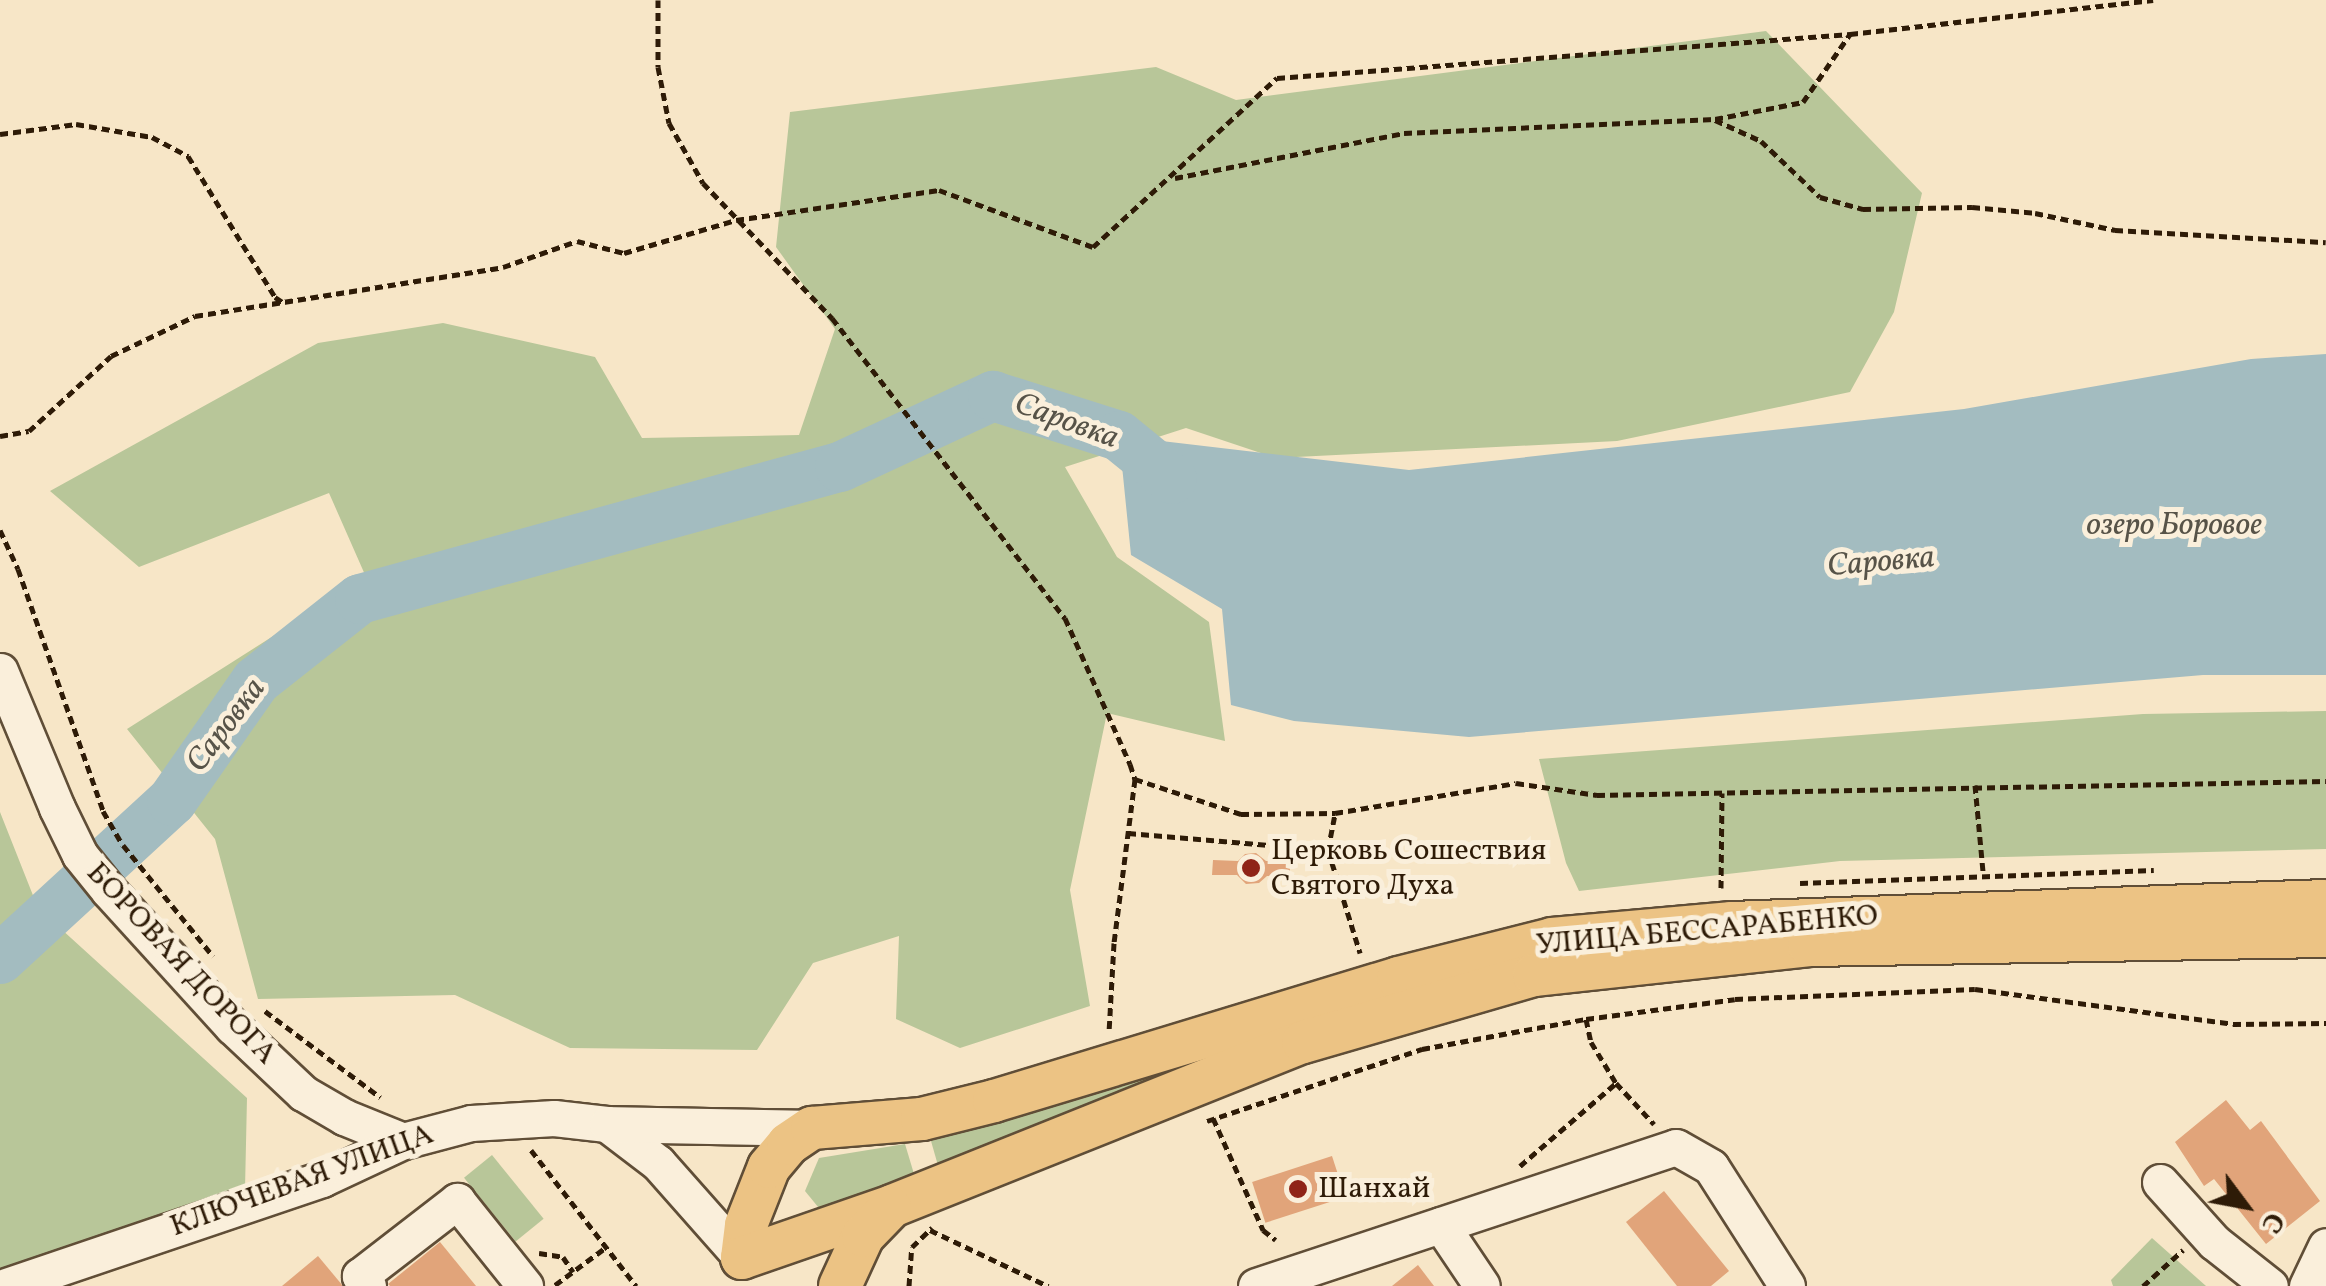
<!DOCTYPE html>
<html>
<head>
<meta charset="utf-8">
<style>
  body { margin:0 }
  #map { position:relative; width:2326px; height:1286px; overflow:hidden; background:#f7e6c7; font-family:Vollkorn,serif }
  div>[style] { position:absolute }
  .green>* { inset:0; background:#b8c699; transform-origin:0 0 }
  .water>* { inset:0; background:#a3bcc0 }
  .river>* { height:50px; margin:-25px; padding:0 25px; transform-origin:25px; border-radius:25px; background:#a3bcc0 }
  .building>* { inset:0; background:#e1a47a; transform-origin:0 0 }
  .path>* { height:5px; margin-top:-2.5px; transform-origin:0; background:repeating-linear-gradient(90deg,#2e1b07 0 8px,transparent 0 13px) }
  .roads { filter:drop-shadow(2px 0 #604e37) drop-shadow(-2px 0 #604e37) drop-shadow(0 2px #604e37) drop-shadow(0 -2px #604e37) }
  .minor>* { height:35px; margin:-17.5px; padding:0 17.5px; transform-origin:17.5px; border-radius:17.5px; background:#faefdb }
  .major>* { height:42px; margin:-21px; padding:0 21px; transform-origin:21px; border-radius:21px; background:#ecc384 }
  .dots>* { width:28px; height:28px; translate:-50% -50%; box-sizing:border-box; border:5px solid #faefdb; border-radius:50% }
  span { translate:-50% -50%; white-space:nowrap; text-align:center; line-height:1.15; -webkit-text-stroke:10px #faefdb; paint-order:stroke }
  .poi-label { font-size:30px; color:#2e1b07 }
  .left { translate:0 -50%; text-align:left }
  .street-label { font-size:30px; color:#2e1b07 }
  .water-label { font-size:32px; color:#575348; font-style:italic }
  .north { position:absolute; left:2196px; top:1156px; width:100px; height:100px; -webkit-text-stroke:8px #faefdb; paint-order:stroke; rotate:122deg; font-size:28px; font-weight:700; line-height:40px; text-align:center; color:#2e1b07 }
  .north::after { content:''; display:block; margin:auto; width:35px; height:45px; background:#2e1b07; clip-path:polygon(50% 0,100% 100%,50% 72%,0 100%) }
</style>
</head>
<body>
<div id="map">
  <div class="green">
    <div style="clip-path:polygon(1766px 31px,1922px 193px,1894px 312px,1850px 392px,1617px 441px,1276px 458px,1186px 428px,1065px 467px,1117px 557px,1209px 622px,1225px 741px,1107px 713px,1070px 890px,1090px 1006px,960px 1048px,896px 1019px,899px 936px,813px 963px,757px 1050px,570px 1048px,455px 995px,258px 999px,215px 839px,127px 729px,366px 577px,329px 493px,139px 567px,50px 491px,318px 343px,443px 323px,595px 357px,642px 438px,799px 435px,835px 329px,776px 247px,790px 112px,1156px 67px,1236px 100px)"></div>
    <div style="clip-path:polygon(2326px 711px,2326px 849px,1840px 861px,1579px 891px,1566px 863px,1539px 759px,2143px 714px)"></div>
    <div style="clip-path:polygon(0 812px,38px 908px,247px 1098px,245px 1189px,0 1276px)"></div>
    <div style="clip-path:polygon(1390px 989px,941px 1176px,931px 1141px,1046px 1099px)"></div>
    <div style="clip-path:polygon(905px 1144px,917px 1184px,823px 1213px,805px 1191px,819px 1158px)"></div>
    <div style="left:492px;top:1155px;width:82px;height:36px;rotate:51deg"></div>
    <div style="clip-path:polygon(2152px 1238px,2206px 1286px,2113px 1286px,2111px 1280px)"></div>
  </div>
  <div class="water">
    <div style="clip-path:polygon(2326px 354px,2326px 675px,2203px 675px,1469px 737px,1294px 721px,1231px 705px,1222px 609px,1131px 555px,1119px 436px,1409px 470px,1964px 409px,2251px 359px)"></div>
  </div>
  <div class="river">
    <div style="left:0;top:959px;width:234px;rotate:-42.6deg"></div>
    <div style="left:172px;top:801px;width:146px;rotate:-55deg"></div>
    <div style="left:256px;top:681px;width:132px;rotate:-38.3deg"></div>
    <div style="left:360px;top:599px;width:498px;rotate:-15.4deg"></div>
    <div style="left:840px;top:467px;width:169px;rotate:-24.9deg"></div>
    <div style="left:993px;top:396px;width:132px;rotate:17.6deg"></div>
    <div style="left:1119px;top:436px;width:68px;rotate:39.1deg"></div>
  </div>
  <div class="building">
    <div style="clip-path:polygon(1256px 853px,1266px 861px,1290px 861px,1290px 876px,1267px 876px,1259px 883px,1246px 884px,1237px 875px,1212px 875px,1213px 860px,1238px 861px,1245px 854px)"></div>
    <div style="clip-path:polygon(2226px 1100px,2250px 1130px,2261px 1121px,2320px 1201px,2266px 1244px,2214px 1179px,2204px 1186px,2175px 1142px)"></div>
    <div style="left:1332px;top:1156px;width:43px;height:84px;rotate:72deg"></div>
    <div style="clip-path:polygon(1664px 1191px,1729px 1271px,1711px 1286px,1677px 1286px,1626px 1222px)"></div>
    <div style="clip-path:polygon(440px 1242px,476px 1286px,390px 1286px,388px 1284px)"></div>
    <div style="clip-path:polygon(318px 1256px,343px 1286px,282px 1286px)"></div>
    <div style="clip-path:polygon(1418px 1265px,1434px 1286px,1392px 1286px)"></div>
  </div>
  <div class="path">
    <div style="left:658px;top:0;width:67px;rotate:90deg"></div>
    <div style="left:658px;top:67px;width:57px;rotate:78.9deg"></div>
    <div style="left:669px;top:123px;width:69px;rotate:60.5deg"></div>
    <div style="left:703px;top:183px;width:187px;rotate:46.3deg"></div>
    <div style="left:832px;top:318px;width:380px;rotate:52.2deg"></div>
    <div style="left:1065px;top:618px;width:160px;rotate:66deg"></div>
    <div style="left:1130px;top:764px;width:16px;rotate:72deg"></div>
    <div style="left:1135px;top:779px;width:165px;rotate:97.3deg"></div>
    <div style="left:1114px;top:943px;width:90px;rotate:93.2deg"></div>
    <div style="left:1715px;top:120px;width:51px;rotate:24.5deg"></div>
    <div style="left:1761px;top:141px;width:81px;rotate:43.5deg"></div>
    <div style="left:1820px;top:197px;width:45px;rotate:15.6deg"></div>
    <div style="left:1863px;top:209px;width:109px;rotate:-1.1deg"></div>
    <div style="left:1972px;top:207px;width:63px;rotate:5.4deg"></div>
    <div style="left:2035px;top:213px;width:82px;rotate:12deg"></div>
    <div style="left:2115px;top:230px;width:211px;rotate:3.3deg"></div>
    <div style="left:0;top:134px;width:77px;rotate:-7.5deg"></div>
    <div style="left:76px;top:124px;width:77px;rotate:9.7deg"></div>
    <div style="left:152px;top:137px;width:41px;rotate:27.8deg"></div>
    <div style="left:188px;top:156px;width:166px;rotate:58.3deg"></div>
    <div style="left:275px;top:297px;width:11px;rotate:34deg"></div>
    <div style="left:1175px;top:178px;width:233px;rotate:-11.1deg"></div>
    <div style="left:1404px;top:133px;width:311px;rotate:-2.6deg"></div>
    <div style="left:1715px;top:119px;width:90px;rotate:-10.9deg"></div>
    <div style="left:1803px;top:102px;width:83px;rotate:-55.3deg"></div>
    <div style="left:0;top:436px;width:29px;rotate:-10deg"></div>
    <div style="left:29px;top:431px;width:111px;rotate:-42.4deg"></div>
    <div style="left:111px;top:356px;width:93px;rotate:-25.5deg"></div>
    <div style="left:195px;top:316px;width:312px;rotate:-9deg"></div>
    <div style="left:503px;top:267px;width:78px;rotate:-19.4deg"></div>
    <div style="left:577px;top:241px;width:49px;rotate:14.3deg"></div>
    <div style="left:624px;top:253px;width:117px;rotate:-16.4deg"></div>
    <div style="left:736px;top:220px;width:205px;rotate:-8.4deg"></div>
    <div style="left:939px;top:190px;width:164px;rotate:20.3deg"></div>
    <div style="left:1093px;top:247px;width:250px;rotate:-42.6deg"></div>
    <div style="left:1277px;top:78px;width:575px;rotate:-4.39deg"></div>
    <div style="left:1850px;top:34px;width:305px;rotate:-6.4deg"></div>
    <div style="left:0;top:530px;width:43px;rotate:65.2deg"></div>
    <div style="left:18px;top:569px;width:256px;rotate:70.6deg"></div>
    <div style="left:103px;top:811px;width:39px;rotate:60deg"></div>
    <div style="left:123px;top:845px;width:143px;rotate:51deg"></div>
    <div style="left:1135px;top:779px;width:112px;rotate:18.3deg"></div>
    <div style="left:1241px;top:814px;width:94px;rotate:-0.6deg"></div>
    <div style="left:1335px;top:813px;width:183px;rotate:-9.4deg"></div>
    <div style="left:1516px;top:783px;width:82px;rotate:8.4deg"></div>
    <div style="left:1597px;top:795px;width:729px;rotate:-1.1deg"></div>
    <div style="left:1975px;top:785px;width:87px;rotate:84.7deg"></div>
    <div style="left:1128px;top:833px;width:201px;rotate:4.9deg"></div>
    <div style="left:1328px;top:850px;width:108px;rotate:72.7deg"></div>
    <div style="left:1328px;top:850px;width:37px;rotate:-79deg"></div>
    <div style="left:1800px;top:883px;width:354px;rotate:-2.1deg"></div>
    <div style="left:1721px;top:888px;width:95px;rotate:-89.4deg"></div>
    <div style="left:265px;top:1011px;width:144px;rotate:36.8deg"></div>
    <div style="left:1586px;top:1019px;width:24px;rotate:78deg"></div>
    <div style="left:1591px;top:1042px;width:48px;rotate:58.6deg"></div>
    <div style="left:1616px;top:1083px;width:56px;rotate:47.2deg"></div>
    <div style="left:1213px;top:1118px;width:123px;rotate:65.9deg"></div>
    <div style="left:1263px;top:1230px;width:16px;rotate:38deg"></div>
    <div style="left:1207px;top:1121px;width:227px;rotate:-18.5deg"></div>
    <div style="left:1422px;top:1049px;width:167px;rotate:-10.4deg"></div>
    <div style="left:1586px;top:1019px;width:150px;rotate:-7.6deg"></div>
    <div style="left:1735px;top:999px;width:240px;rotate:-2.4deg"></div>
    <div style="left:1975px;top:989px;width:260px;rotate:7.7deg"></div>
    <div style="left:2233px;top:1024px;width:93px;rotate:-0.6deg"></div>
    <div style="left:531px;top:1150px;width:172px;rotate:52.3deg"></div>
    <div style="left:1520px;top:1166px;width:127px;rotate:-40.8deg"></div>
    <div style="left:930px;top:1230px;width:131px;rotate:25.4deg"></div>
    <div style="left:539px;top:1253px;width:24px;rotate:9deg"></div>
    <div style="left:563px;top:1257px;width:18px;rotate:56deg"></div>
    <div style="left:555px;top:1285px;width:62px;rotate:-36.5deg"></div>
    <div style="left:909px;top:1286px;width:39px;rotate:-86deg"></div>
    <div style="left:912px;top:1247px;width:28px;rotate:-44deg"></div>
    <div style="left:2143px;top:1286px;width:54px;rotate:-42deg"></div>
  </div>
  <div class="roads">
    <div class="minor">
      <div style="left:0;top:671px;width:148px;rotate:67.4deg"></div>
      <div style="left:57px;top:808px;width:52px;rotate:63.9deg"></div>
      <div style="left:80px;top:855px;width:46px;rotate:51.1deg"></div>
      <div style="left:109px;top:891px;width:183px;rotate:47.7deg"></div>
      <div style="left:232px;top:1026px;width:98px;rotate:43.3deg"></div>
      <div style="left:303px;top:1093px;width:48px;rotate:30.3deg"></div>
      <div style="left:344px;top:1117px;width:64px;rotate:22.1deg"></div>
      <div style="left:607px;top:1124px;width:64px;rotate:37.4deg"></div>
      <div style="left:658px;top:1163px;width:127px;rotate:48.5deg"></div>
      <div style="left:2160px;top:1182px;width:81px;rotate:48deg"></div>
      <div style="left:2214px;top:1242px;width:71px;rotate:38.2deg"></div>
      <div style="left:1441px;top:1225px;width:73px;rotate:56.1deg"></div>
      <div style="left:6px;top:1286px;width:334px;rotate:-18.7deg"></div>
      <div style="left:322px;top:1179px;width:89px;rotate:-25.1deg"></div>
      <div style="left:403px;top:1141px;width:70px;rotate:-14.8deg"></div>
      <div style="left:471px;top:1123px;width:83px;rotate:-3.4deg"></div>
      <div style="left:554px;top:1118px;width:53px;rotate:6.5deg"></div>
      <div style="left:607px;top:1124px;width:205px;rotate:1.1deg"></div>
      <div style="left:368px;top:1286px;width:13px;rotate:-129deg"></div>
      <div style="left:360px;top:1276px;width:123px;rotate:-37.7deg"></div>
      <div style="left:457px;top:1201px;width:109px;rotate:51.3deg"></div>
      <div style="left:1256px;top:1286px;width:442px;rotate:-18.3deg"></div>
      <div style="left:1676px;top:1147px;width:40px;rotate:29.7deg"></div>
      <div style="left:1711px;top:1167px;width:141px;rotate:57.4deg"></div>
      <div style="left:2307px;top:1286px;width:44px;rotate:-64.6deg"></div>
    </div>
    <div class="major">
      <div style="left:742px;top:1258px;width:33px;rotate:-83deg"></div>
      <div style="left:746px;top:1225px;width:62px;rotate:-68.4deg"></div>
      <div style="left:769px;top:1167px;width:30px;rotate:-50deg"></div>
      <div style="left:788px;top:1144px;width:29px;rotate:-34deg"></div>
      <div style="left:812px;top:1128px;width:110px;rotate:-4.7deg"></div>
      <div style="left:922px;top:1119px;width:74px;rotate:-14deg"></div>
      <div style="left:994px;top:1101px;width:422px;rotate:-16.9deg"></div>
      <div style="left:1398px;top:978px;width:159px;rotate:-14.2deg"></div>
      <div style="left:1552px;top:939px;width:181px;rotate:-5.1deg"></div>
      <div style="left:1732px;top:923px;width:594px;rotate:-2.12deg"></div>
      <div style="left:742px;top:1258px;width:159px;rotate:-19.1deg"></div>
      <div style="left:892px;top:1206px;width:443px;rotate:-21.8deg"></div>
      <div style="left:1303px;top:1042px;width:241px;rotate:-16.2deg"></div>
      <div style="left:1534px;top:975px;width:277px;rotate:-6.2deg"></div>
      <div style="left:1809px;top:945px;width:517px;rotate:-1deg"></div>
      <div style="left:840px;top:1286px;width:55px;rotate:-65.3deg"></div>
      <div style="left:863px;top:1236px;width:39px;rotate:-46deg"></div>
    </div>
  </div>
  <div class="dots">
    <div style="left:1251px;top:868px;background:#8f2418"></div>
    <div style="left:1298px;top:1189px;background:#8f2418"></div>
  </div>
  <div class="poi-label">
    <span class="left" style="left:1271px;top:868px">Церковь Сошествия<br>Святого Духа</span>
    <span class="left" style="left:1318px;top:1189px">Шанхай</span>
  </div>
  <div class="street-label">
    <span style="left:1707px;top:931px;rotate:-5deg">УЛИЦА БЕССАРАБЕНКО</span>
    <span style="left:181px;top:964px;rotate:47deg">БОРОВАЯ ДОРОГА</span>
    <span style="left:302px;top:1181px;rotate:-20deg">КЛЮЧЕВАЯ УЛИЦА</span>
  </div>
  <div class="water-label">
    <span style="left:1066px;top:422px;rotate:20deg">Саровка</span>
    <span style="left:2174px;top:526px">озеро Боровое</span>
    <span style="left:1881px;top:563px;rotate:-5deg">Саровка</span>
    <span style="left:227px;top:726px;rotate:-53deg">Саровка</span>
  </div>
  <div class="north">С</div>
</div>
</body>
</html>
